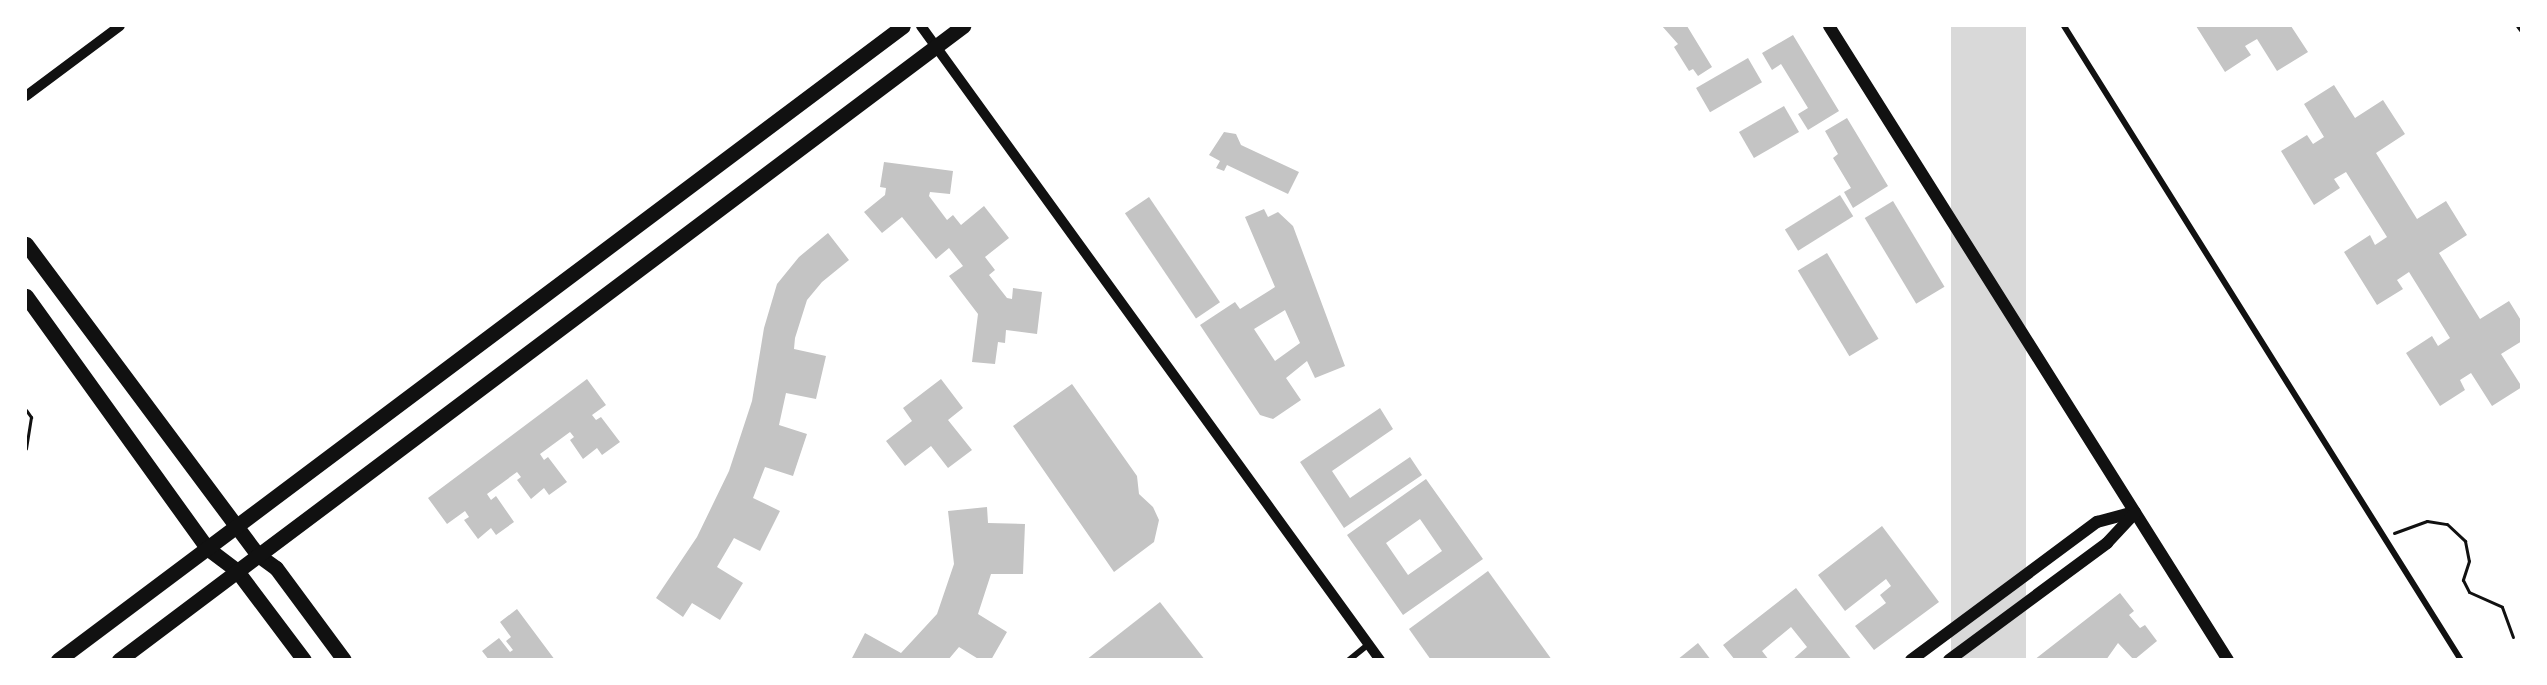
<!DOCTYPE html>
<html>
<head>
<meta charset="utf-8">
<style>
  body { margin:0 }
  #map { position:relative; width:2547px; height:685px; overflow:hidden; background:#fff; font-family:"Noto Serif",serif }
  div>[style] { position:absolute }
  .water>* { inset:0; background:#d9d9d9; transform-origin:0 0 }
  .building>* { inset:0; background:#c4c4c4; transform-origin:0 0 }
  .path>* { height:3px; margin:-1.5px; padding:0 1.5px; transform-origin:1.5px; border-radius:1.5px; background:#111 }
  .minor>* { height:6px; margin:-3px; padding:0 3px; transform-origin:3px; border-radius:3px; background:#111 }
  .tertiary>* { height:10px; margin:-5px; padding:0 5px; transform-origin:5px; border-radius:5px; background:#111 }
  .secondary>* { height:12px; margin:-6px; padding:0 6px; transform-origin:6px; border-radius:6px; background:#111 }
  .primary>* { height:15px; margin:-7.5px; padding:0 7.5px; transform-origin:7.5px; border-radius:7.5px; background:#111 }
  span { translate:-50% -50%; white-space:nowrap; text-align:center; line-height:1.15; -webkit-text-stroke:6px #fff; paint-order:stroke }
  .frame { position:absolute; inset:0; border:27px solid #fff; pointer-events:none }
</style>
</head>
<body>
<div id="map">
  <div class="water">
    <div style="left:1951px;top:26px;width:75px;height:746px"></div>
  </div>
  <div class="building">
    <div style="clip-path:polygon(1662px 26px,1687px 26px,1712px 67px,1698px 76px,1693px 69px,1689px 71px,1674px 47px,1678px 44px)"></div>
    <div style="clip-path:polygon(2196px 26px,2291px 26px,2308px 52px,2277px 71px,2257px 39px,2245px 46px,2251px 55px,2225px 72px)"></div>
    <div style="clip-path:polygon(1793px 35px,1839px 111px,1808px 130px,1798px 114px,1808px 108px,1781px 64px,1772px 70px,1762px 53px)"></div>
    <div style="left:1748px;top:58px;width:28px;height:60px;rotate:60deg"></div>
    <div style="clip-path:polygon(2334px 85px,2355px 118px,2383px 100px,2405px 134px,2376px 153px,2417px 219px,2446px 201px,2467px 235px,2439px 253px,2480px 319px,2509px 301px,2522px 322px,2522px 341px,2501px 354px,2522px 387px,2492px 406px,2471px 373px,2460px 380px,2465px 390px,2440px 406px,2406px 353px,2432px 336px,2438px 346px,2450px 338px,2409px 272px,2397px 280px,2403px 289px,2377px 305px,2344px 252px,2370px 235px,2375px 245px,2387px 237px,2346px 172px,2334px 179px,2340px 188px,2314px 205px,2281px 151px,2307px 135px,2313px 144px,2324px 137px,2304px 104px)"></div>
    <div style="left:1784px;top:106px;width:30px;height:52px;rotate:60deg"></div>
    <div style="clip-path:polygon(1847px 118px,1888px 186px,1853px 208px,1844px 192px,1851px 188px,1833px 158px,1838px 154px,1825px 131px)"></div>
    <div style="clip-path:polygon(1224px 132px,1236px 134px,1241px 145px,1299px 172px,1288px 194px,1227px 165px,1224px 171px,1216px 168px,1220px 161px,1209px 155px)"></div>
    <div style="clip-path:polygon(884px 162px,953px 171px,950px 194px,930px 192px,929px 196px,947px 220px,953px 215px,961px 225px,984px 206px,1009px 238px,985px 257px,995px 270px,989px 275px,1007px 298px,1012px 299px,1013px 288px,1042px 292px,1037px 334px,1006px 330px,1005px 343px,998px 342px,995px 364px,972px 362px,978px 314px,949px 276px,963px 266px,949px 248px,936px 259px,902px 217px,882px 233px,864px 212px,885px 195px,886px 188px,880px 187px)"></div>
    <div style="left:1840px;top:195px;width:25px;height:65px;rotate:58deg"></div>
    <div style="left:1149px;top:197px;width:127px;height:29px;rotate:56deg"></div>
    <div style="left:1893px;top:201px;width:100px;height:33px;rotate:59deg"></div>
    <div style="clip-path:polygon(evenodd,1264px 209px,1268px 217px,1278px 212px,1293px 226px,1345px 366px,1315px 378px,1307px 361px,1286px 378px,1301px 400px,1273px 419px,1260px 415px,1200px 325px,1235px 302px,1240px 309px,1275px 287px,1245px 217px,1264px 209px,1285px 310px,1300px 343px,1275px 361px,1254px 329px,1285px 310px)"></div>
    <div style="clip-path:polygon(828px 233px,849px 260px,822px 282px,807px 300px,795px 338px,794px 349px,826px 356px,816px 399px,786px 393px,779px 425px,807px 434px,793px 476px,765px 467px,753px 498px,780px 511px,760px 551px,734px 538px,717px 567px,743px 583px,720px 620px,692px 603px,683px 617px,656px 598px,697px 537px,729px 471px,752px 401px,764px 328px,777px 284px,799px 257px)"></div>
    <div style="left:1827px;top:253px;width:100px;height:34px;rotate:59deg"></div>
    <div style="clip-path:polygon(587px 379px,606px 405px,592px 415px,596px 420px,601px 417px,620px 442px,602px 455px,597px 448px,583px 459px,570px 440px,574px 437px,570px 432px,540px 454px,544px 460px,548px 457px,567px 482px,549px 495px,544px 488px,531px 499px,517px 480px,521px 477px,517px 472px,487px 494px,491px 500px,496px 496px,514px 522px,496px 535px,491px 528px,478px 539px,464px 520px,469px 517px,465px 511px,447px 524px,428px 498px)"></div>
    <div style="clip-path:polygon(941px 379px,963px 408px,948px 420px,972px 450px,948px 468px,931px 446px,905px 466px,886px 441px,912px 421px,903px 408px)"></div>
    <div style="clip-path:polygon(1072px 384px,1137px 476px,1139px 494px,1153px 507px,1159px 520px,1154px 542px,1114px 572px,1013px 426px)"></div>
    <div style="clip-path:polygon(1380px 408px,1393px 429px,1332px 471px,1350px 498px,1410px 457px,1422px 475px,1344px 528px,1300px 462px)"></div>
    <div style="clip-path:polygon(evenodd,1426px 479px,1483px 559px,1403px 615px,1347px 535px,1426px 479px,1420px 519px,1442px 551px,1408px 575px,1386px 543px,1420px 519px)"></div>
    <div style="clip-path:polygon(987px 507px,988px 523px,1025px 524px,1023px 574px,991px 574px,978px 614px,1007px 632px,991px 660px,980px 660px,959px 647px,948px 660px,851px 660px,865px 633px,901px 653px,937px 614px,954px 564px,948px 511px)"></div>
    <div style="clip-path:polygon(1882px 526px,1939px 602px,1874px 650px,1855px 626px,1886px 603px,1880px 595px,1891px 586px,1886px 579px,1845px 611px,1818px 575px)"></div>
    <div style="clip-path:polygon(1488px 571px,1552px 660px,1431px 660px,1409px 629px)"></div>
    <div style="clip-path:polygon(1796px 588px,1852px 660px,1792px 660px,1807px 647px,1791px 627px,1762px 651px,1769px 660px,1735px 660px,1723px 645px)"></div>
    <div style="clip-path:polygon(2120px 593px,2134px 611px,2129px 615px,2140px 628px,2145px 625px,2157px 641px,2134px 660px,2118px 643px,2106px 660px,2034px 660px)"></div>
    <div style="clip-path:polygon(1160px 602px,1205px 660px,1086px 660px)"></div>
    <div style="clip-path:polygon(517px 609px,555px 660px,489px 660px,482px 651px,499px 638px,510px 652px,513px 650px,506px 641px,511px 637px,500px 622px)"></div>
    <div style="clip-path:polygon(1698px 643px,1711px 660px,1677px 660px)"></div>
  </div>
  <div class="path">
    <div style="left:26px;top:410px;width:9px;rotate:54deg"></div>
    <div style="left:31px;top:417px;width:32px;rotate:99deg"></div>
    <div style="left:2394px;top:533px;width:35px;rotate:-20deg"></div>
    <div style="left:2427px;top:521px;width:20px;rotate:9deg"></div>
    <div style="left:2447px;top:524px;width:25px;rotate:43deg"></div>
    <div style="left:2465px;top:541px;width:20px;rotate:79deg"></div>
    <div style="left:2469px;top:561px;width:20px;rotate:108deg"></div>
    <div style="left:2463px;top:580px;width:13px;rotate:63deg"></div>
    <div style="left:2469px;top:592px;width:36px;rotate:24deg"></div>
    <div style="left:2502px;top:607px;width:32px;rotate:70deg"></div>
  </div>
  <div class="minor">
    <div style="left:2064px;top:26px;width:748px;rotate:57.95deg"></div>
    <div style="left:2519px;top:26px;width:5px;rotate:53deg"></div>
    <div style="left:1349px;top:660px;width:26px;rotate:-39deg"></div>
  </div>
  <div class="tertiary">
    <div style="left:921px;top:26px;width:783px;rotate:54.1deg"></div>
    <div style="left:26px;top:96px;width:117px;rotate:-36.7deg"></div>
  </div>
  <div class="secondary">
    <div style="left:1829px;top:26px;width:749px;rotate:57.82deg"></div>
    <div style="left:1911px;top:660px;width:232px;rotate:-36.6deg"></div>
    <div style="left:2097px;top:522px;width:39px;rotate:-15deg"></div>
    <div style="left:1949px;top:660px;width:197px;rotate:-36.5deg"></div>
    <div style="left:2107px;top:543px;width:41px;rotate:-47deg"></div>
  </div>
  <div class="primary">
    <div style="left:26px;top:244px;width:388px;rotate:53.3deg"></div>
    <div style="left:258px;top:555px;width:22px;rotate:36deg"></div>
    <div style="left:276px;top:568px;width:114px;rotate:53.5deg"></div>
    <div style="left:26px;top:296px;width:310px;rotate:54.3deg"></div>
    <div style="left:207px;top:548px;width:38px;rotate:37deg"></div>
    <div style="left:237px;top:571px;width:111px;rotate:53deg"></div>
    <div style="left:58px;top:660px;width:1056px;rotate:-36.88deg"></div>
    <div style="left:119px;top:660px;width:1056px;rotate:-36.91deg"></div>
  </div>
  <div class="frame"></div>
</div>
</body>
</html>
